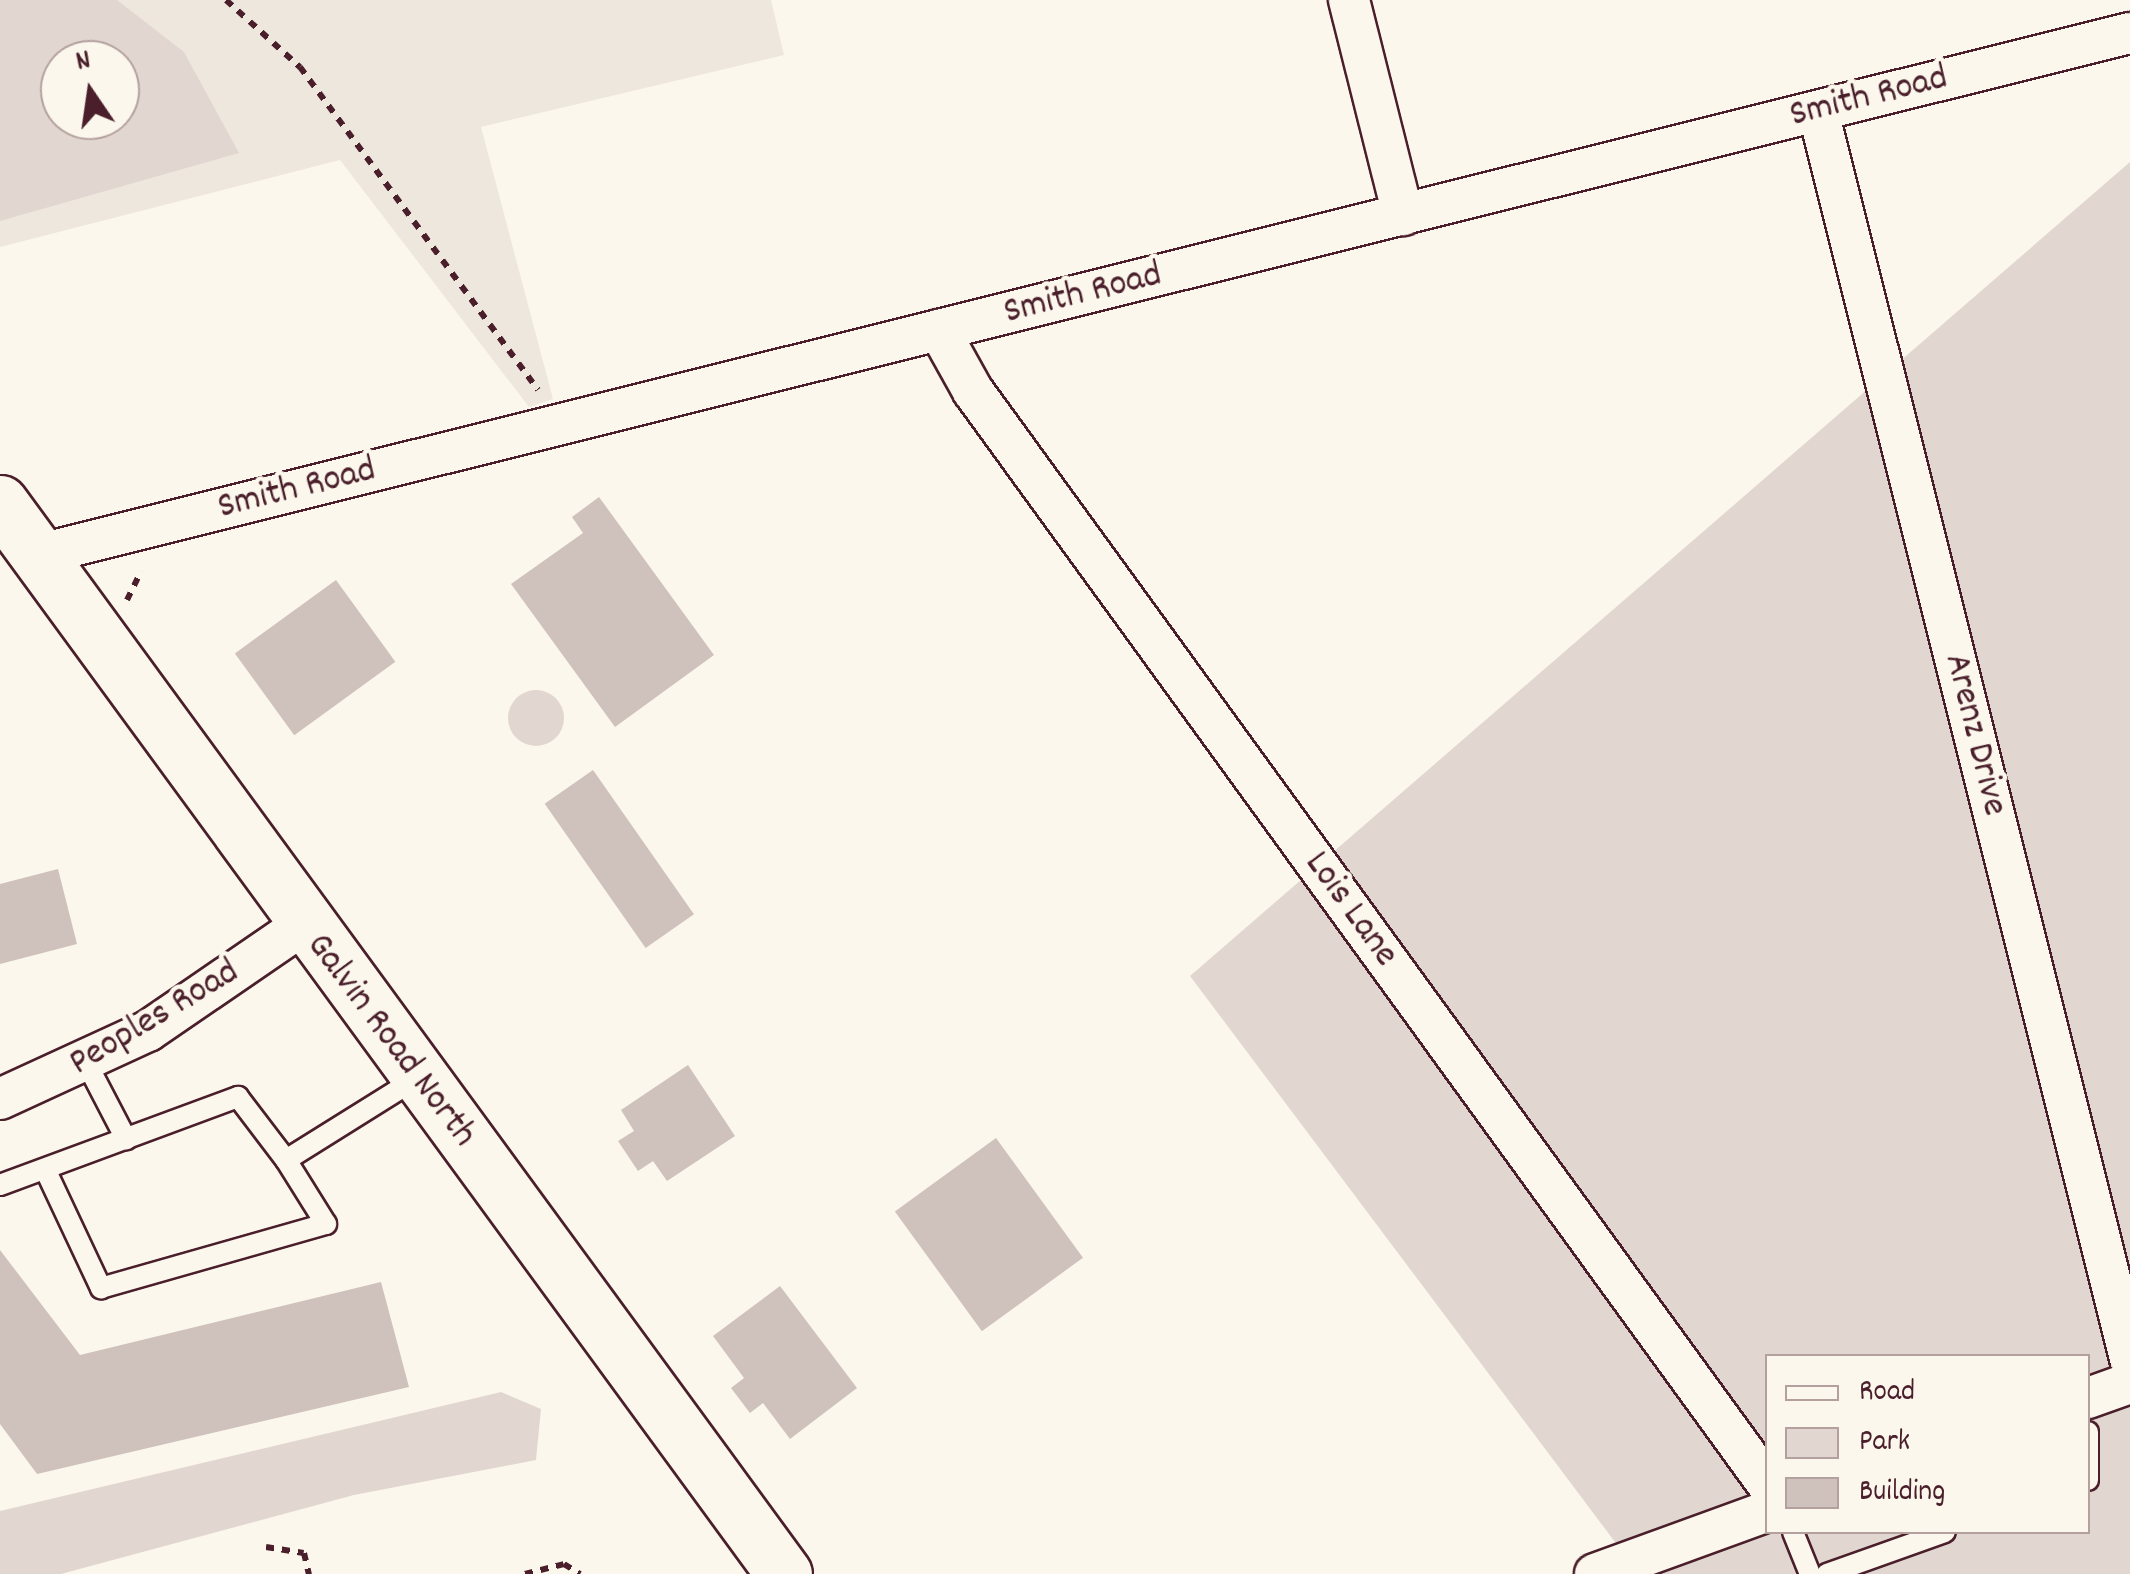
<!DOCTYPE html>
<html>
<head>
<meta charset="utf-8">
<style>
  body { margin:0 }
  #map { position:relative; width:2130px; height:1574px; overflow:hidden; background:#fbf7ec; font-family:Dekko,sans-serif }
  div>[style] { position:absolute }
  .built>* { inset:0; background:#eee7de }
  .green>* { inset:0; background:#e2d7d0 }
  .round { border-radius:50% }
  .building>* { inset:0; background:#cfc2bc; transform-origin:0 0 }
  .path>* { height:6px; margin-top:-3px; transform-origin:0; background:repeating-linear-gradient(90deg,#4a1f2b 0 8px,transparent 0 16px) }
  .roads { filter:drop-shadow(2px 0 #4a1f2b) drop-shadow(-2px 0 #4a1f2b) drop-shadow(0 2px #4a1f2b) drop-shadow(0 -2px #4a1f2b) }
  .service>* { height:20px; margin:-10px; padding:0 10px; transform-origin:10px; border-radius:10px; background:#fbf7ec }
  .minor>* { height:40px; margin:-20px; padding:0 20px; transform-origin:20px; border-radius:20px; background:#fbf7ec }
  .secondary>* { height:55px; margin:-27.5px; padding:0 27.5px; transform-origin:27.5px; border-radius:27.5px; background:#fbf7ec }
  span { translate:-50% -50%; white-space:nowrap; text-align:center; line-height:1.15; -webkit-text-stroke:9px #fbf7ec; paint-order:stroke }
  .street-label { font-size:38px; color:#4a1f2b }
  .legend { position:absolute; left:1765px; top:1354px; width:325px; height:180px; box-sizing:border-box; background:#fbf7ec; border:2px solid #b4a19f; margin:0; padding:12px 18px; list-style:none; font-size:30px; color:#4a1f2b }
  .legend li { display:flex; align-items:center; gap:20px; height:50px }
  .legend b { width:50px; border:2px solid #b4a19f }
  .north { position:absolute; left:40px; top:40px; width:100px; height:100px; box-sizing:border-box; background:#fbf7ec; border:2px solid #b4a19f; border-radius:50%; rotate:347deg; font-size:28px; font-weight:700; line-height:40px; text-align:center; color:#4a1f2b }
  .north::after { content:''; display:block; margin:auto; width:35px; height:45px; background:#4a1f2b; clip-path:polygon(50% 0,100% 100%,50% 72%,0 100%) }
</style>
</head>
<body>
<div id="map">
  <div class="built">
    <div style="clip-path:polygon(evenodd,0 0,771px 0,784px 55px,481px 127px,553px 399px,529px 407px,340px 160px,0 247px,0 0,60px 60px,120px 60px,120px 120px,60px 120px,60px 60px)"></div>
  </div>
  <div class="green">
    <div style="clip-path:polygon(evenodd,0 0,117px 0,184px 52px,239px 153px,0 221px,0 0,120px 60px,120px 120px,60px 120px,60px 60px,120px 60px)"></div>
    <div style="clip-path:polygon(evenodd,2130px 162px,2130px 1574px,1639px 1574px,1190px 976px,2130px 162px,1768px 1356px,2088px 1356px,2088px 1532px,1768px 1532px,1768px 1356px)"></div>
    <div class="round" style="left:508px;top:690px;width:56px;height:56px"></div>
    <div style="clip-path:polygon(501px 1392px,541px 1409px,536px 1460px,354px 1495px,61px 1574px,0 1574px,0 1511px)"></div>
  </div>
  <div class="building">
    <div style="clip-path:polygon(599px 497px,714px 655px,615px 727px,511px 584px,583px 533px,572px 517px)"></div>
    <div style="left:336px;top:580px;width:101px;height:125px;rotate:54deg"></div>
    <div style="left:593px;top:770px;width:176px;height:59px;rotate:55deg"></div>
    <div style="clip-path:polygon(58px 869px,77px 944px,0 964px,0 884px)"></div>
    <div style="clip-path:polygon(688px 1065px,735px 1136px,667px 1181px,653px 1161px,638px 1171px,618px 1141px,634px 1131px,621px 1110px)"></div>
    <div style="left:996px;top:1138px;width:148px;height:125px;rotate:54deg"></div>
    <div style="clip-path:polygon(0 1250px,80px 1355px,381px 1282px,409px 1387px,37px 1474px,0 1424px)"></div>
    <div style="clip-path:polygon(780px 1286px,857px 1388px,790px 1439px,763px 1403px,750px 1413px,731px 1388px,744px 1378px,713px 1336px)"></div>
  </div>
  <div class="path">
    <div style="left:226px;top:0;width:100px;rotate:42.2deg"></div>
    <div style="left:300px;top:67px;width:401px;rotate:53.6deg"></div>
    <div style="left:127px;top:600px;width:32px;rotate:-64deg"></div>
    <div style="left:266px;top:1547px;width:38px;rotate:9deg"></div>
    <div style="left:304px;top:1553px;width:22px;rotate:77deg"></div>
    <div style="left:525px;top:1574px;width:40px;rotate:-14.4deg"></div>
    <div style="left:564px;top:1564px;width:19px;rotate:32deg"></div>
  </div>
  <div class="roads">
    <div class="service">
      <div style="left:87px;top:1064px;width:85px;rotate:62.5deg"></div>
      <div style="left:45px;top:1169px;width:132px;rotate:64.8deg"></div>
      <div style="left:101px;top:1288px;width:234px;rotate:-15.9deg"></div>
      <div style="left:326px;top:1224px;width:75px;rotate:-122deg"></div>
      <div style="left:0;top:1185px;width:254px;rotate:-20.3deg"></div>
      <div style="left:238px;top:1097px;width:79px;rotate:52.7deg"></div>
      <div style="left:286px;top:1160px;width:155px;rotate:-32deg"></div>
      <div style="left:2088px;top:1432px;width:48px;rotate:90deg"></div>
      <div style="left:1793px;top:1532px;width:45px;rotate:68deg"></div>
      <div style="left:1827px;top:1574px;width:125px;rotate:-19.6deg"></div>
    </div>
    <div class="minor">
      <div style="left:1349px;top:0;width:222px;rotate:75.9deg"></div>
      <div style="left:1818px;top:111px;width:1286px;rotate:75.96deg"></div>
      <div style="left:939px;top:330px;width:70px;rotate:60.9deg"></div>
      <div style="left:973px;top:391px;width:1352px;rotate:53.99deg"></div>
      <div style="left:36px;top:555px;width:2158px;rotate:-14deg"></div>
      <div style="left:0;top:1099px;width:163px;rotate:-24.7deg"></div>
      <div style="left:148px;top:1031px;width:188px;rotate:-34.4deg"></div>
      <div style="left:2088px;top:1398px;width:45px;rotate:-19.7deg"></div>
      <div style="left:1595px;top:1574px;width:184px;rotate:-20deg"></div>
    </div>
    <div class="secondary">
      <div style="left:0;top:503px;width:1327px;rotate:53.79deg"></div>
    </div>
  </div>
  <div class="street-label">
    <span style="left:1869px;top:98px;rotate:-14deg">Smith Road</span>
    <span style="left:1083px;top:295px;rotate:-14deg">Smith Road</span>
    <span style="left:297px;top:490px;rotate:-14deg">Smith Road</span>
    <span style="left:1974px;top:735px;rotate:76deg">Arenz Drive</span>
    <span style="left:1350px;top:910px;rotate:54deg">Lois Lane</span>
    <span style="left:155px;top:1019px;rotate:-31deg">Peoples Road</span>
    <span style="left:390px;top:1041px;rotate:53deg">Galvin Road North</span>
  </div>
  <ul class="legend">
  <li><b style="height:12px;background:#fbf7ec"></b>Road</li>
  <li><b style="height:28px;background:#e2d7d0"></b>Park</li>
  <li><b style="height:28px;background:#cfc2bc"></b>Building</li>
  </ul>
  <div class="north">N</div>
</div>
</body>
</html>
